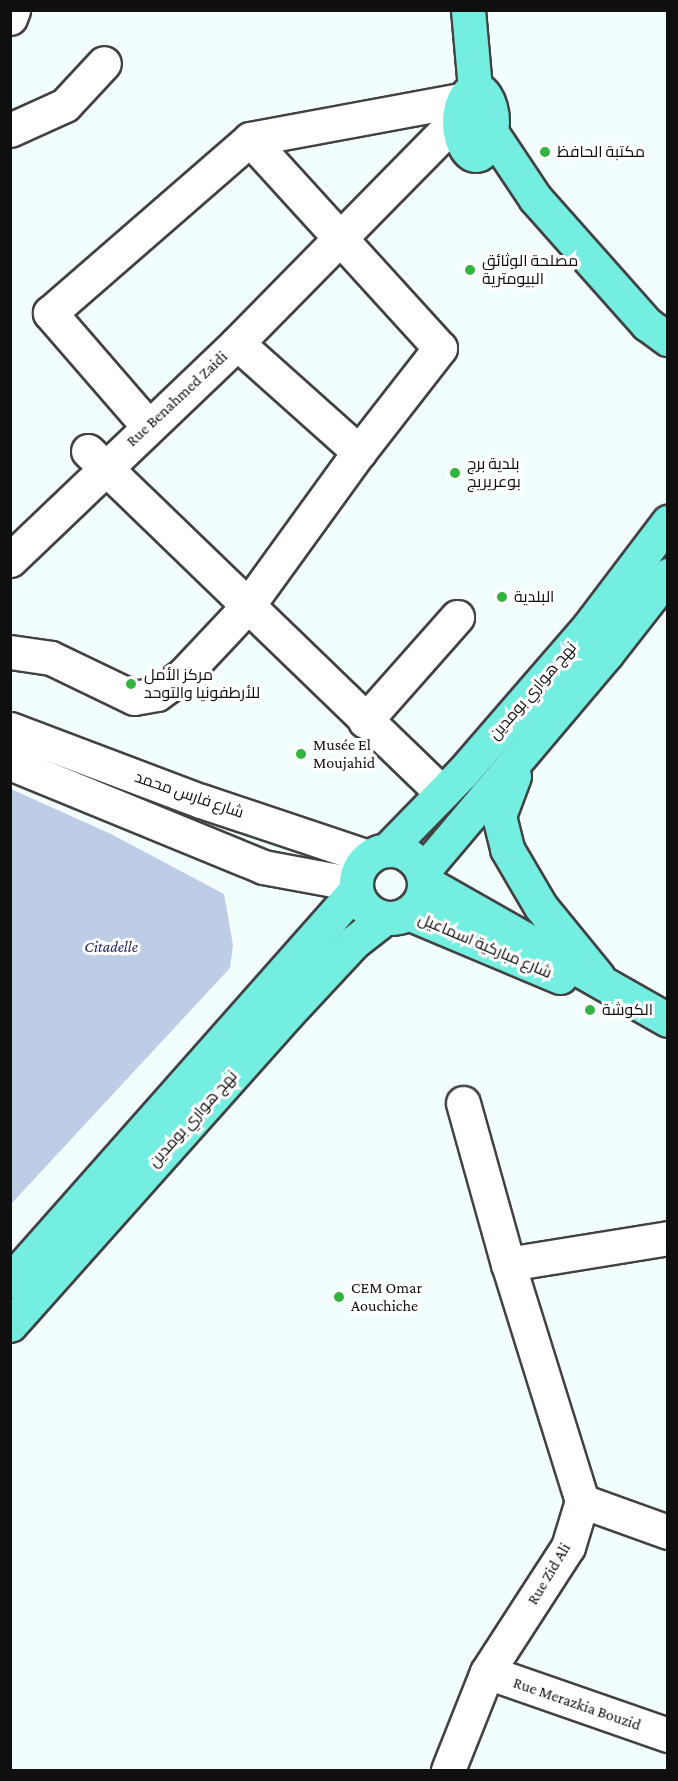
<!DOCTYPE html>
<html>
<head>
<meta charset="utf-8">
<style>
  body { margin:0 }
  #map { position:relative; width:678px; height:1781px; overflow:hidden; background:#f2fefd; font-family:"Crimson Pro",Cairo,serif }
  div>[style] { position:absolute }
  .green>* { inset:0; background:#becde6 }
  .roads { filter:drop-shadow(2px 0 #424242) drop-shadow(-2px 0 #424242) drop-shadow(0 2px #424242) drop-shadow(0 -2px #424242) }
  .minor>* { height:33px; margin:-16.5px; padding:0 16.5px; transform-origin:16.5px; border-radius:16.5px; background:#fff }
  .major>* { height:33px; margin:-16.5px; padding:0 16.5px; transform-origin:16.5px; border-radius:16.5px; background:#73eee1 }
  .major>.ring { margin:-16.5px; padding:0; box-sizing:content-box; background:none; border:33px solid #73eee1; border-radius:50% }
  .dots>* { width:16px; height:16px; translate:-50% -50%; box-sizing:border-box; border:3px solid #fff; border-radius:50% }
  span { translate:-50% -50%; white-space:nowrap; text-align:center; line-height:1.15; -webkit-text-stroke:6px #fff; paint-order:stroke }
  .poi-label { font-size:16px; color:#0f0f0f }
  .left { translate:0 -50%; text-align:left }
  .street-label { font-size:16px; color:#0f0f0f }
  .park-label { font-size:16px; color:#242862; font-style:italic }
  .frame { position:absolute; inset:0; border:12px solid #0f0f0f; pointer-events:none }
</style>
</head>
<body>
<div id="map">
  <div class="green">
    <div style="clip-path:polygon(11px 789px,111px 834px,224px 894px,233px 945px,230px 968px,11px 1204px)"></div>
  </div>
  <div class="roads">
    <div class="minor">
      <div style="left:10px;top:18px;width:9px;rotate:-69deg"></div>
      <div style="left:10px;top:130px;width:60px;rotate:-24.4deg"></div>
      <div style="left:65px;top:105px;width:57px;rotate:-47.1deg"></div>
      <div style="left:237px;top:343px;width:164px;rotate:41.8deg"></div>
      <div style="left:359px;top:452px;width:132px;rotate:-52.1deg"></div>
      <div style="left:440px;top:348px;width:282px;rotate:-132.3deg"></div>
      <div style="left:148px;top:426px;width:150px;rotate:-130.9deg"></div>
      <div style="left:50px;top:313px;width:265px;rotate:-41deg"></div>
      <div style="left:250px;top:139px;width:214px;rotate:-10.5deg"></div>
      <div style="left:88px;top:451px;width:492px;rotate:44deg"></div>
      <div style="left:10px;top:560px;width:314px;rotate:-43.7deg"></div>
      <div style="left:237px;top:343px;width:322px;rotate:-45.5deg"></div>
      <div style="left:10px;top:652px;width:41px;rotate:8.3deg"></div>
      <div style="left:51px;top:658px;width:92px;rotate:25.7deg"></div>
      <div style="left:134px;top:698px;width:23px;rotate:-10deg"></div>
      <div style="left:157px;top:694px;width:32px;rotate:-36deg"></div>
      <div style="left:183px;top:675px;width:92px;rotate:-46.8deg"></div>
      <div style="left:246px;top:608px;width:193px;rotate:-54.1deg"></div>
      <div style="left:365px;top:721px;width:139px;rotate:-48.5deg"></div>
      <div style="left:10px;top:729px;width:204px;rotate:20.7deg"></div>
      <div style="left:201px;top:801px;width:176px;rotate:18.5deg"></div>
      <div style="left:10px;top:763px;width:274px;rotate:22.3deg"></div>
      <div style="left:263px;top:867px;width:94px;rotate:10.5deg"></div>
      <div style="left:463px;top:1103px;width:167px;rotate:74.4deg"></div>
      <div style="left:508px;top:1264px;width:162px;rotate:-9.2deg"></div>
      <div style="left:582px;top:1501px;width:91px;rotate:19.8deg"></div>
      <div style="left:487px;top:1672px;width:192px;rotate:19.2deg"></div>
      <div style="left:448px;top:1770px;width:105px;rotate:-68.3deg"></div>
      <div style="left:487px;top:1672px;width:149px;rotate:-57.1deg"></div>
      <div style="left:568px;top:1547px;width:48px;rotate:-73.1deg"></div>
      <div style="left:582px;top:1501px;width:248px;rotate:-107.3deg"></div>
    </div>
    <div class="major">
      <div style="left:468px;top:10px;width:79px;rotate:84.9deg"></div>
      <div class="ring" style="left:459px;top:89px;width:-3px;height:-3px"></div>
      <div style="left:481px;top:117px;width:97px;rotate:56.3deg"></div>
      <div style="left:535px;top:198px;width:169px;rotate:48.4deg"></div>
      <div style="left:647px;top:324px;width:26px;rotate:36deg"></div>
      <div style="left:514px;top:776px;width:43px;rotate:110.6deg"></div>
      <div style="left:499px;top:816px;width:34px;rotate:76deg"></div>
      <div style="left:507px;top:849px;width:67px;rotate:59.6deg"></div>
      <div style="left:541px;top:907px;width:90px;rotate:50.8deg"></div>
      <div class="ring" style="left:356px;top:850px;width:35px;height:35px"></div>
      <div style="left:387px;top:850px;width:107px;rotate:-45.8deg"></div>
      <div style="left:462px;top:773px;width:189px;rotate:-49.1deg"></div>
      <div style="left:586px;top:630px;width:136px;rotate:-52.8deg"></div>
      <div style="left:422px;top:872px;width:287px;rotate:-49.8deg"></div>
      <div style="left:607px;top:653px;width:99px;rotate:-52deg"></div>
      <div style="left:425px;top:882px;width:279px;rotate:29.6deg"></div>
      <div style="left:408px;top:913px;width:165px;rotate:22.8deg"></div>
      <div style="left:10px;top:1281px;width:521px;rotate:-48.5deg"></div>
      <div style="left:10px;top:1325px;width:415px;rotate:-48.3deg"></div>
      <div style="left:286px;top:1015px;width:100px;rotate:-47deg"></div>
      <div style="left:354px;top:942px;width:37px;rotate:-38deg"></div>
    </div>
  </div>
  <div class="dots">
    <div style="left:545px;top:152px;background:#31b53e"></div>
    <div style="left:470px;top:270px;background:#31b53e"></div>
    <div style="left:455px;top:473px;background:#31b53e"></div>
    <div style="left:502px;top:597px;background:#31b53e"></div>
    <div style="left:131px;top:684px;background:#31b53e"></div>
    <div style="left:301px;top:754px;background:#31b53e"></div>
    <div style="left:590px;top:1010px;background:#31b53e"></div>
    <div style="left:339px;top:1297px;background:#31b53e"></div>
  </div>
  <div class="poi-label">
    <span class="left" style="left:557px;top:152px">مكتبة الحافظ</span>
    <span class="left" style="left:482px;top:270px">مصلحة الوثائق<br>البيومترية</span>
    <span class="left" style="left:467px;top:473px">بلدية برج<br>بوعريريج</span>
    <span class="left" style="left:514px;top:597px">البلدية</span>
    <span class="left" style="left:144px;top:684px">مركز الأمل<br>للأرطفونيا والتوحد</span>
    <span class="left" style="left:313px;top:754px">Musée El<br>Moujahid</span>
    <span class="left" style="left:602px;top:1010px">الكوشة</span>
    <span class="left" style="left:351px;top:1297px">CEM Omar<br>Aouchiche</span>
  </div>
  <div class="street-label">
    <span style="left:177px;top:399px;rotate:-43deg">Rue Benahmed Zaidi</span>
    <span style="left:533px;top:691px;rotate:-49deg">نهج هواري بومدين</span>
    <span style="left:189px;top:795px;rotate:19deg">شارع فارس محمد</span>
    <span style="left:485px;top:946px;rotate:23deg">شارع مباركية اسماعيل</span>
    <span style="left:193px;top:1119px;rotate:-48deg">نهج هواري بومدين</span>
    <span style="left:549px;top:1574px;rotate:-59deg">Rue Zid Ali</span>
    <span style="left:577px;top:1704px;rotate:19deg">Rue Merazkia Bouzid</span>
  </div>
  <div class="park-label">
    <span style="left:111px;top:947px">Citadelle</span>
  </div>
  <div class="frame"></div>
</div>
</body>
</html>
